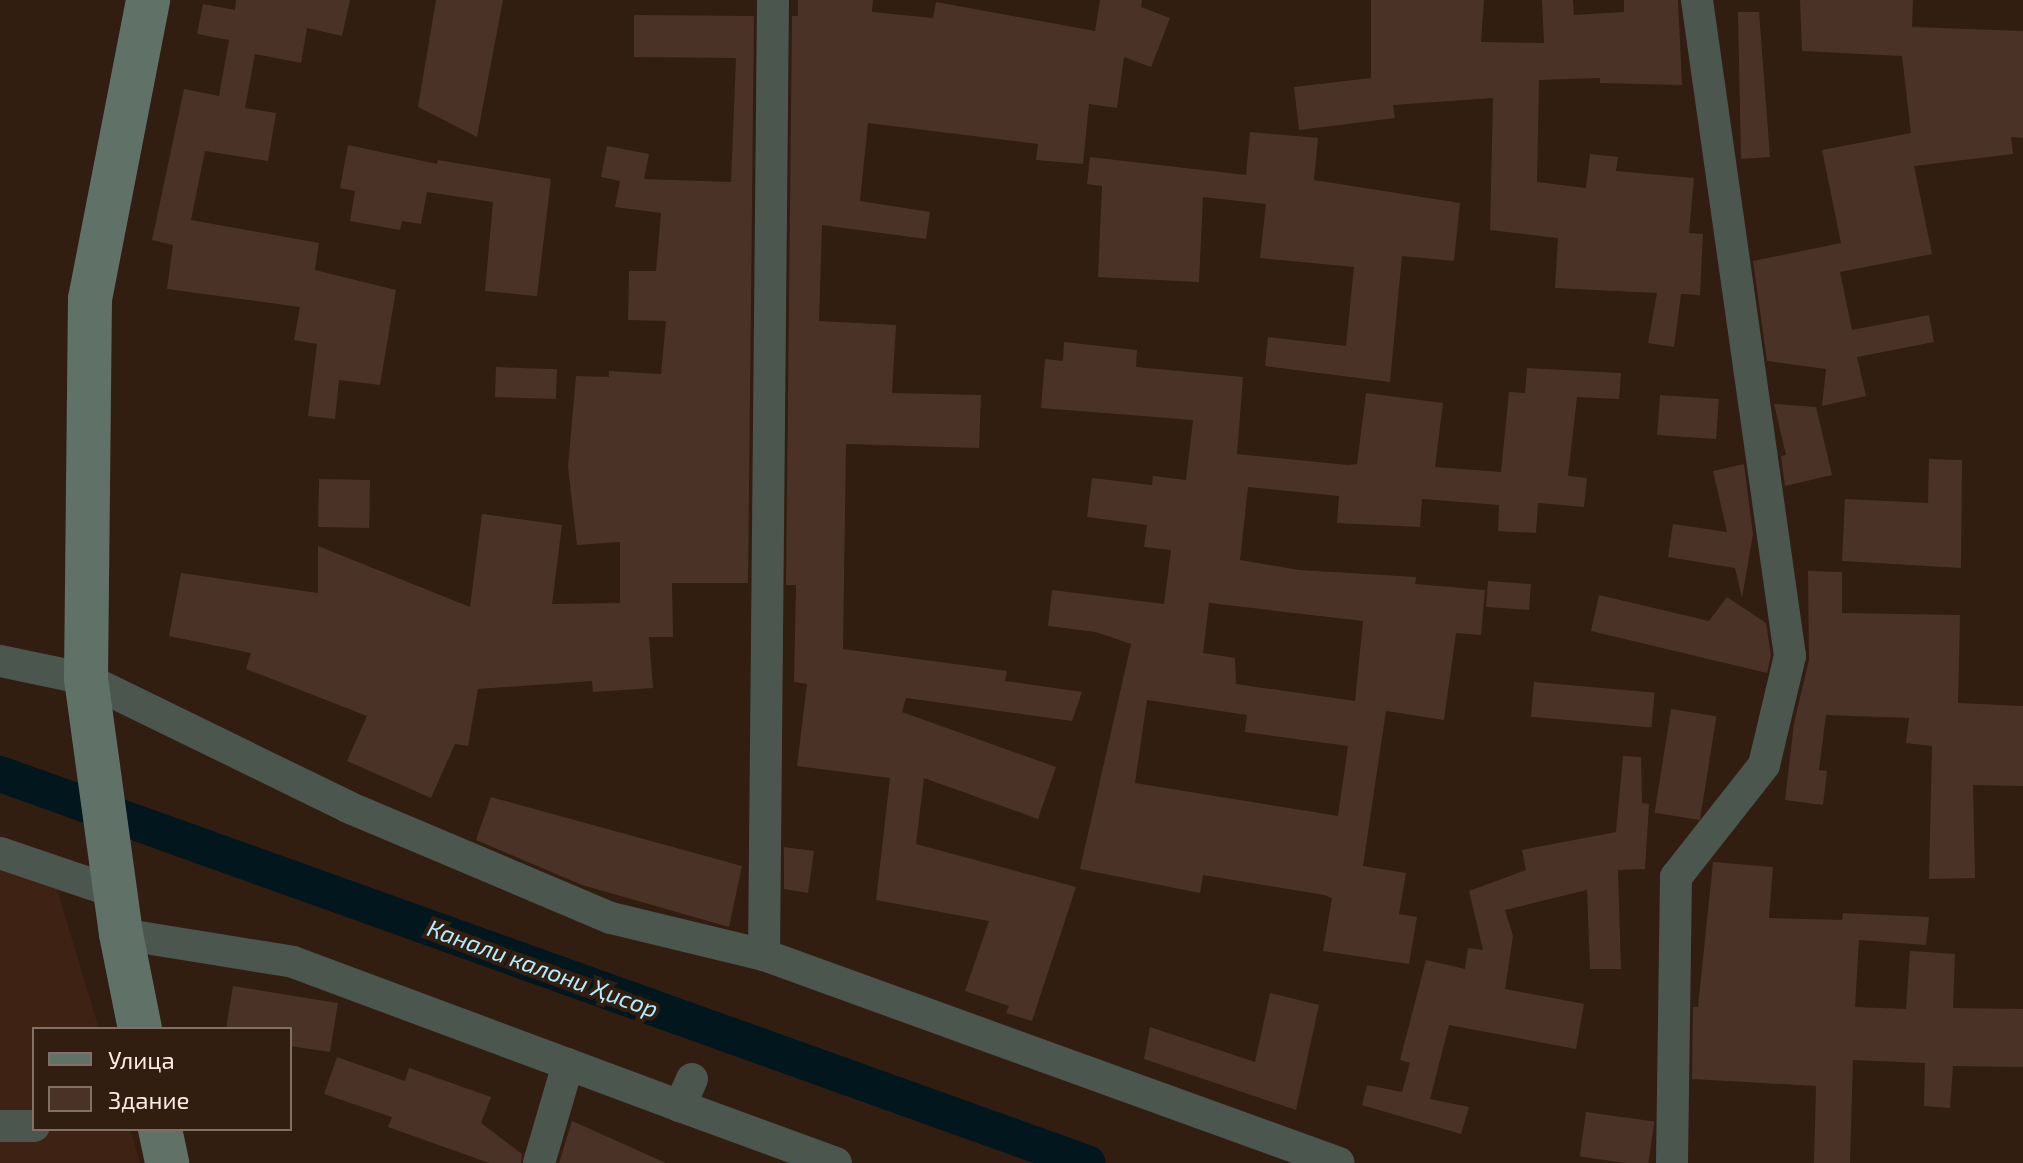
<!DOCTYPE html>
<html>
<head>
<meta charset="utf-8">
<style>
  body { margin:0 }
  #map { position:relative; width:2023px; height:1163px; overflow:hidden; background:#321d11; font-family:"Exo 2",sans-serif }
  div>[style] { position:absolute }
  .built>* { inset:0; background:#3e2213 }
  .canal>* { height:36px; margin:-18px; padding:0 18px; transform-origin:18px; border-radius:18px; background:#01161d }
  .building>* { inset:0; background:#4a3226; transform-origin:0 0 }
  .minor>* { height:32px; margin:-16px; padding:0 16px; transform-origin:16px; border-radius:16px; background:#4b564f }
  .secondary>* { height:44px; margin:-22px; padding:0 22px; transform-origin:22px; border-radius:22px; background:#607268 }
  span { translate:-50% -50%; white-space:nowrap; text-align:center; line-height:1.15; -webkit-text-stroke:8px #321d11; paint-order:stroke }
  .water-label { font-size:24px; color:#b1ecff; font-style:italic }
  .legend { position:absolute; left:32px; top:1027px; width:260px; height:104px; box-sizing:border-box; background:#321d11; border:2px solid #826f65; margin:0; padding:10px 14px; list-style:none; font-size:24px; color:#fbebe4 }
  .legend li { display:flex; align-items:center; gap:16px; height:40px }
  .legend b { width:40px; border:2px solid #826f65 }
</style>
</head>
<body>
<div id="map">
  <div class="built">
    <div style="clip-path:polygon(0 865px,56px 886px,99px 1029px,34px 1029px,34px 1129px,130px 1129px,140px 1163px,0 1163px)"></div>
  </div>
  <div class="canal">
    <div style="left:0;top:774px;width:1155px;rotate:19.69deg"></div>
  </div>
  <div class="building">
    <div style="clip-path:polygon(236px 0,350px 0,342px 36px,307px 28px,301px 63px,255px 54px,245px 108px,276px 113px,268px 161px,205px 151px,191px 220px,319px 243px,315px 270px,396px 290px,380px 385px,339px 380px,335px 419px,308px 416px,317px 344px,294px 340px,300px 307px,167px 289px,173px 245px,152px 240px,184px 89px,219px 96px,229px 40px,197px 34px,203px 4px,235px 10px)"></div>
    <div style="clip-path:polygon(436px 0,503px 0,477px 137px,418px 107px)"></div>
    <div style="clip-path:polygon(798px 0,873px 0,872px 12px,933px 18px,936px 2px,1095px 31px,1100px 0,1142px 0,1141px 7px,1170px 18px,1151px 67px,1124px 57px,1117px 108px,1089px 104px,1083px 164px,1036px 160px,1038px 144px,868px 123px,860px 201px,930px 212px,926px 239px,822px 225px,819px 321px,896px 325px,892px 393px,981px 395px,979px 448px,846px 444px,843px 649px,1007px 671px,1005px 681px,1082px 692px,1072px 721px,906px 698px,902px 712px,1056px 767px,1038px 819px,924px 778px,916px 844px,1076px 887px,1032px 1021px,1006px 1013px,1009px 1006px,965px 991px,989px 921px,876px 900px,890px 778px,797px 766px,807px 684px,794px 682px,796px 585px,786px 585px,792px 16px,798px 16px)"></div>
    <div style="clip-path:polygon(1371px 0,1484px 0,1481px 42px,1544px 43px,1542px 0,1573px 0,1574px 15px,1624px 12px,1624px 0,1678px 0,1682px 85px,1600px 83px,1600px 78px,1539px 80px,1537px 182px,1586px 188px,1590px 154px,1618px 157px,1616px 171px,1694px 178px,1689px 233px,1703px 234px,1700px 295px,1681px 294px,1674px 347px,1648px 343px,1657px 293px,1555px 288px,1558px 238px,1490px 230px,1493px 98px,1393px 105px,1395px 118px,1299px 130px,1294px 87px,1371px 78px)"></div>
    <div style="clip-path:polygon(1800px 0,1913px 0,1912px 27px,2023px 31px,2023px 138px,2011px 137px,2013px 154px,1914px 166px,1932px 254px,1840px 272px,1852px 330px,1929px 315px,1934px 342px,1857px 357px,1866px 396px,1822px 406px,1826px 369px,1767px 361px,1753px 261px,1841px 243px,1822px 150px,1911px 133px,1902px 56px,1802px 51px)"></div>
    <div style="clip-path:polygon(1738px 12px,1759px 12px,1770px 157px,1741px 159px)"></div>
    <div style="clip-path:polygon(634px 15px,754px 16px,748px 583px,672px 583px,673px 637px,649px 637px,653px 688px,593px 692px,592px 681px,478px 689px,468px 746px,455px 744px,431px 798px,347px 761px,367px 716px,246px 669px,251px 653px,169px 636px,181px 573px,318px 593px,318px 546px,470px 607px,482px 514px,562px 525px,552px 604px,620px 603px,620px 542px,577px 545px,568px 467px,576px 376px,609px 377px,609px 371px,661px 374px,666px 321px,628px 320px,629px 271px,656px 271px,661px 213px,615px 207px,620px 181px,601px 177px,607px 146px,649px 154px,644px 179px,731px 182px,736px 58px,634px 57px)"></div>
    <div style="clip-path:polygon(1250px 132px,1318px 138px,1314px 180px,1460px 203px,1454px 261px,1402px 256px,1390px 382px,1265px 366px,1268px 337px,1346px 346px,1354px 267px,1260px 258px,1266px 204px,1203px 197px,1199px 282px,1098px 277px,1102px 186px,1087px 184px,1090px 157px,1246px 175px)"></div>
    <div style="clip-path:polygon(348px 145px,437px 164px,438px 160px,551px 179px,537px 296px,485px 291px,493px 202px,427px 192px,421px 224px,402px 221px,400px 230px,350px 221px,355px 191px,340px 188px)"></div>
    <div style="clip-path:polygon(evenodd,1064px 342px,1137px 350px,1136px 367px,1243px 377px,1237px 454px,1348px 465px,1357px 464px,1366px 393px,1443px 403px,1435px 467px,1501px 472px,1509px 392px,1525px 393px,1527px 368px,1621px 373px,1619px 399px,1577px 397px,1568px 476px,1587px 478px,1584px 507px,1538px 503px,1536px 533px,1498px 531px,1499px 505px,1422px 499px,1420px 527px,1337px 523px,1339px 496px,1248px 487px,1240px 560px,1299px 570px,1416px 577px,1415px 584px,1485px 590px,1481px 635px,1456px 633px,1444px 720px,1386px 711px,1363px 866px,1406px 873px,1399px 914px,1417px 917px,1409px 964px,1323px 951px,1332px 898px,1324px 895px,1203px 875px,1200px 893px,1080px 869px,1131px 644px,1096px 632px,1048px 626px,1052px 590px,1164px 604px,1171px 550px,1144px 547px,1147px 525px,1087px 517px,1092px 478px,1152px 485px,1153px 476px,1186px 480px,1193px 420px,1041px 408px,1045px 359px,1063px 361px,1064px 342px,1209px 603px,1363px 621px,1355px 701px,1236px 684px,1235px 658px,1203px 653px,1209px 603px,1064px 342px,1147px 700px,1247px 715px,1245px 732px,1348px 746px,1338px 816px,1135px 783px,1147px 700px)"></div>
    <div style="left:496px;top:367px;width:61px;height:30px;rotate:2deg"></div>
    <div style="left:1660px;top:395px;width:59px;height:40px;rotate:4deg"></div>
    <div style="clip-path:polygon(1774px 404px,1816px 407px,1832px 475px,1785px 486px,1781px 456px,1786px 455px)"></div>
    <div style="clip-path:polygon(1929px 459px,1962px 460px,1961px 568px,1842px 561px,1845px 499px,1928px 503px)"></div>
    <div style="clip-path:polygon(1744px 464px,1753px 534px,1742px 598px,1735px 568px,1668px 557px,1673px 524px,1727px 532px,1713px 471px)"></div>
    <div style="left:319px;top:479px;width:51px;height:48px;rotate:1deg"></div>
    <div style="clip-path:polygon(1808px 571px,1842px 572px,1842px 613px,1960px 615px,1958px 703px,2023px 706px,2023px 786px,1973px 785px,1975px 878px,1929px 879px,1932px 746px,1906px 743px,1909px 718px,1826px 715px,1819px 770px,1827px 771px,1823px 805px,1785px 800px,1794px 723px,1809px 660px)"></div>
    <div style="left:1488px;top:581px;width:43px;height:26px;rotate:4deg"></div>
    <div style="clip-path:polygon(1599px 595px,1709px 621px,1727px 597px,1766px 623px,1771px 655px,1767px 673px,1591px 631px)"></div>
    <div style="left:1534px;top:682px;width:121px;height:35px;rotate:5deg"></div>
    <div style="left:1671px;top:709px;width:46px;height:105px;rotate:9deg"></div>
    <div style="clip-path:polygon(1623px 756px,1641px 757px,1642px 803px,1649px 804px,1645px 869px,1618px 870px,1621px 969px,1590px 969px,1587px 890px,1505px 910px,1513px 936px,1505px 989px,1584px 1004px,1576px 1049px,1449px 1025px,1430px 1099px,1469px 1107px,1461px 1134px,1362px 1105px,1367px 1085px,1402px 1092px,1410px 1063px,1400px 1060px,1426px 960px,1465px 969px,1468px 948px,1483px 950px,1469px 891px,1526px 870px,1522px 850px,1616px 832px)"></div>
    <div style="clip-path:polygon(491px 797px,742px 866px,729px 927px,582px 885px,476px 840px)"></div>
    <div style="clip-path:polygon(784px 847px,814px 851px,808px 893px,784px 889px)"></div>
    <div style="clip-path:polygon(1713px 862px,1773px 867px,1769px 918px,1842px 920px,1843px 913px,1929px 917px,1926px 945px,1859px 940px,1855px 1007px,1906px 1009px,1910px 951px,1955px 954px,1953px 1008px,2023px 1009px,2023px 1067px,1953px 1066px,1950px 1108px,1924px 1106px,1925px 1063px,1853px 1060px,1850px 1163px,1814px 1163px,1816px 1086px,1692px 1079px,1693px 1007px,1698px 1007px)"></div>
    <div style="clip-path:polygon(233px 986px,338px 1003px,330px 1052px,290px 1046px,290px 1029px,226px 1029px)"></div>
    <div style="clip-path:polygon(1270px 993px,1319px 1005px,1296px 1110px,1144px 1059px,1150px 1027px,1255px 1062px)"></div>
    <div style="clip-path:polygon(337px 1057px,405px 1081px,409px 1068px,491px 1097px,481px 1123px,522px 1154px,521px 1163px,489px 1163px,388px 1127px,392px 1117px,324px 1094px)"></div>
    <div style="left:1586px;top:1112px;width:69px;height:45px;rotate:8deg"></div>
    <div style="clip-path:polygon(572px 1121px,666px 1163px,559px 1163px)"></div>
  </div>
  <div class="minor">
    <div style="left:773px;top:0;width:955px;rotate:90.54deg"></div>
    <div style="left:764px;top:955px;width:611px;rotate:19.89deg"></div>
    <div style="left:0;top:661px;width:88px;rotate:11.8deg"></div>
    <div style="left:86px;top:679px;width:292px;rotate:26deg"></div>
    <div style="left:348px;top:807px;width:285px;rotate:22.9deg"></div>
    <div style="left:611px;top:918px;width:157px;rotate:13.6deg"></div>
    <div style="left:0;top:853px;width:121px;rotate:18.7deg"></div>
    <div style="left:121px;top:934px;width:174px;rotate:9.2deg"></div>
    <div style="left:293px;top:962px;width:413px;rotate:20.4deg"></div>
    <div style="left:692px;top:1079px;width:30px;rotate:114deg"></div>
    <div style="left:680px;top:1106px;width:166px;rotate:20.1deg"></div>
    <div style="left:0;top:1126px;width:34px"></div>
    <div style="left:539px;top:1163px;width:103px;rotate:-73.7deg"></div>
    <div style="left:1672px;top:1163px;width:286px;rotate:-89.2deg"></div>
    <div style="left:1676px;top:877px;width:142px;rotate:-51.8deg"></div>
    <div style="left:1764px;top:765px;width:112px;rotate:-76.6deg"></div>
    <div style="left:1790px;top:656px;width:663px;rotate:-98.07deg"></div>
  </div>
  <div class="secondary">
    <div style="left:140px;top:1029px;width:97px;rotate:-101.3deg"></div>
    <div style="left:121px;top:934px;width:257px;rotate:-97.8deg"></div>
    <div style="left:86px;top:679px;width:380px;rotate:-89.4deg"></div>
    <div style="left:90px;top:299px;width:305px;rotate:-79deg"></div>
    <div style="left:160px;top:1129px;width:35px;rotate:78deg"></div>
  </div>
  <div class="water-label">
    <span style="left:543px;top:968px;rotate:20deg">Канали калони Ҳисор</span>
  </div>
  <ul class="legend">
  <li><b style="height:10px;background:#607268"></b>Улица</li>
  <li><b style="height:22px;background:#4a3226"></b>Здание</li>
  </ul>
</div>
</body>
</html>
